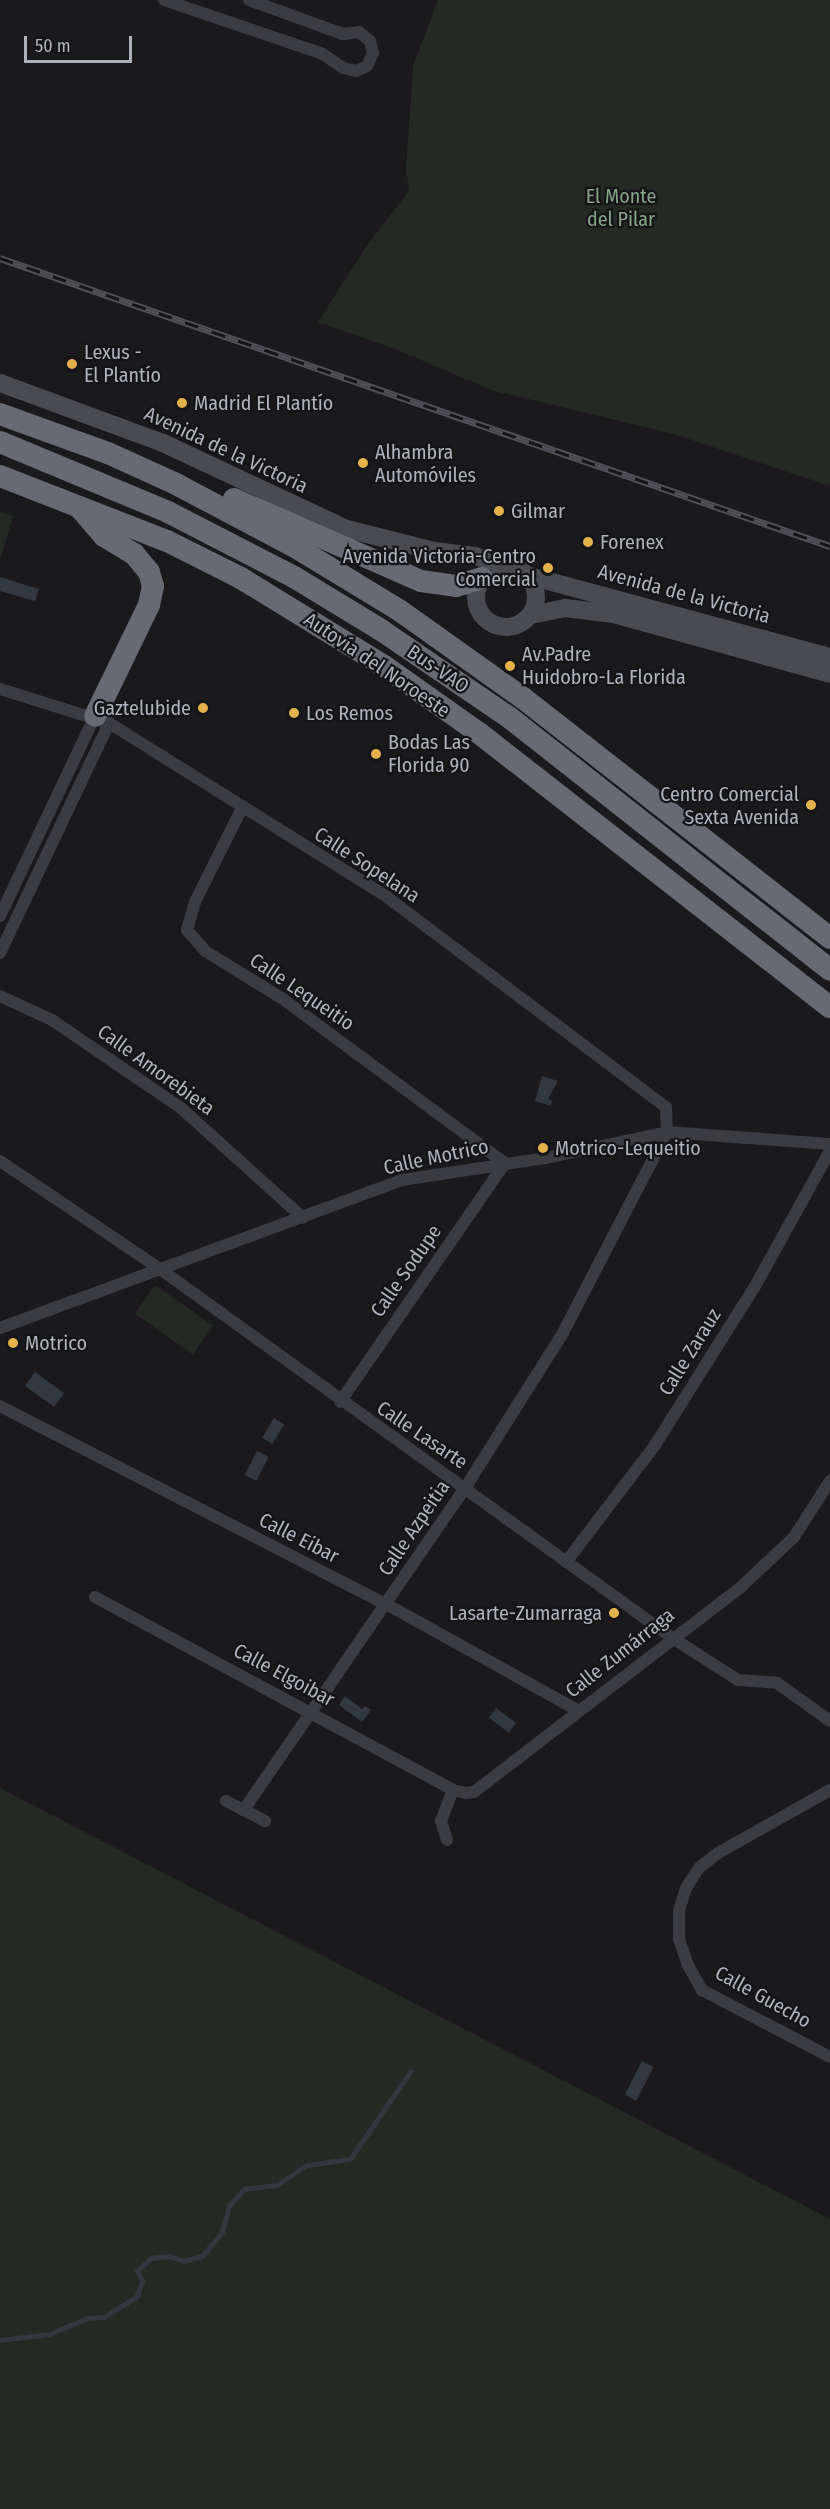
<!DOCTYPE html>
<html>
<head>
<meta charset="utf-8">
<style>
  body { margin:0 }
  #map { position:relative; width:830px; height:2509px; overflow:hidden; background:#1a1a1c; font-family:"Fira Sans Condensed",sans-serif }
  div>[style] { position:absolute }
  .green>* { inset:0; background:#222a23; transform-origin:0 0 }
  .water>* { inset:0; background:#31393f; transform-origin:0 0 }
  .stream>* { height:4.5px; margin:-2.25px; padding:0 2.25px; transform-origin:2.25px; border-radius:2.25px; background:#31393f }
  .street>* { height:12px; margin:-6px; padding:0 6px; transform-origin:6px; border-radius:6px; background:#3b3c41 }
  .secondary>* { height:18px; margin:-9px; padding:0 9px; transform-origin:9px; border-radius:9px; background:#4a4b51 }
  .secondary>.ring { margin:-9px; padding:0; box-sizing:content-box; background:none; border:18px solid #4a4b51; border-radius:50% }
  .highway>* { height:22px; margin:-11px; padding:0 11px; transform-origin:11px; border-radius:11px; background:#686a71 }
  .rail>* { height:7px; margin-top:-3.5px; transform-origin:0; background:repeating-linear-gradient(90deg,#151517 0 14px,#4f5056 0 28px); box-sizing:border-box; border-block:2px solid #4f5056 }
  .dots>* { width:16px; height:16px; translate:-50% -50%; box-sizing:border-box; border:3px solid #151517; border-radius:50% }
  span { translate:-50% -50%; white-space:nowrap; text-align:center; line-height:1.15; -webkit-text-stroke:4.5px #151517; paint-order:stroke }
  .park-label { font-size:20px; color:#87a488 }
  .poi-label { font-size:20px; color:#aeb2bb }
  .left { translate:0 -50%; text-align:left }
  .right { translate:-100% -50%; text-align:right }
  .street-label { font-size:20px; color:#aeb2bb }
  .scale { position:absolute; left:24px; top:36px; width:108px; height:27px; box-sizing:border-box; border:3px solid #aeb2bb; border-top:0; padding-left:8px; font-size:18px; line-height:21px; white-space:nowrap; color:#aeb2bb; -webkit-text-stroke:4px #151517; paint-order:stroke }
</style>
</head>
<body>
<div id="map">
  <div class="green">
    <div style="clip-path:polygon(438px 0,830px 0,830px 486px,674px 434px,494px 391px,395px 349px,318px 322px,368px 244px,409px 191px,406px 168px,413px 66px)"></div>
    <div style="clip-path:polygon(0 512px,13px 516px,1px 557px,0 556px)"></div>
    <div style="left:155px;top:1285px;width:71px;height:35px;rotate:35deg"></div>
    <div style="clip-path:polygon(0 1788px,830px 2219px,830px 2509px,0 2509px)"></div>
  </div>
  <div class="water">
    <div style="clip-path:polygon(0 577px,39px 589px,35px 601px,0 591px)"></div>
    <div style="clip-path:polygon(542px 1076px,558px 1081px,548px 1099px,552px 1101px,551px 1106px,535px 1101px)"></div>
    <div style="left:35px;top:1372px;width:36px;height:17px;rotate:36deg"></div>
    <div style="left:274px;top:1418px;width:12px;height:23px;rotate:31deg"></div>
    <div style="left:257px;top:1451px;width:13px;height:27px;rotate:27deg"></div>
    <div style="clip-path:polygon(345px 1696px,362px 1709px,365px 1706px,371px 1710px,362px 1722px,339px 1705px)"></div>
    <div style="left:496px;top:1708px;width:25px;height:12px;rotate:37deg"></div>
    <div style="left:642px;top:2061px;width:13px;height:38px;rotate:27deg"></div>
  </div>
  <div class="stream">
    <div style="left:0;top:2340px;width:49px;rotate:-7deg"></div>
    <div style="left:49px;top:2334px;width:42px;rotate:-22.3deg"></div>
    <div style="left:88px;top:2318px;width:16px;rotate:-4deg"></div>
    <div style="left:104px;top:2317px;width:39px;rotate:-32deg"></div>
    <div style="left:137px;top:2296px;width:16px;rotate:-72deg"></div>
    <div style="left:142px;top:2281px;width:11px;rotate:-117deg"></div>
    <div style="left:137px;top:2271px;width:19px;rotate:-43deg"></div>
    <div style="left:151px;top:2258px;width:19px;rotate:-6deg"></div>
    <div style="left:170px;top:2256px;width:15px;rotate:20deg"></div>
    <div style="left:184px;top:2261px;width:19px;rotate:-16deg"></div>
    <div style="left:202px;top:2256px;width:31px;rotate:-50deg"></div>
    <div style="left:222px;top:2232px;width:27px;rotate:-75deg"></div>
    <div style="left:229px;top:2206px;width:23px;rotate:-49deg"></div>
    <div style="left:244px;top:2189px;width:33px;rotate:-7deg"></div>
    <div style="left:277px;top:2185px;width:36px;rotate:-34deg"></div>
    <div style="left:307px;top:2165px;width:43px;rotate:-7.9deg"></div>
    <div style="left:350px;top:2159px;width:106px;rotate:-55.4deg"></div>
  </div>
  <div class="street">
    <div style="left:164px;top:0;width:166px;rotate:18.7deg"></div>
    <div style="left:321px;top:53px;width:27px;rotate:34deg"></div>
    <div style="left:343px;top:68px;width:13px;rotate:13deg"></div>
    <div style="left:356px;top:71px;width:12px;rotate:-24deg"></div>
    <div style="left:367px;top:66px;width:14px;rotate:-65deg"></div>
    <div style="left:373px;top:53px;width:12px;rotate:-104deg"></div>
    <div style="left:370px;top:41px;width:14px;rotate:-141deg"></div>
    <div style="left:359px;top:32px;width:16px;rotate:173deg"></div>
    <div style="left:343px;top:34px;width:100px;rotate:-160.1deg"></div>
    <div style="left:0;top:689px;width:114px;rotate:17.3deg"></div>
    <div style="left:109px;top:723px;width:328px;rotate:32deg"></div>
    <div style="left:387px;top:897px;width:349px;rotate:37deg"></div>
    <div style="left:666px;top:1107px;width:25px;rotate:88deg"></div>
    <div style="left:667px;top:1132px;width:226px;rotate:117.4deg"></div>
    <div style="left:563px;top:1333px;width:183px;rotate:122.3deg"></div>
    <div style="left:465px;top:1488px;width:391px;rotate:124.5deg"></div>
    <div style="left:242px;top:808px;width:105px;rotate:116.6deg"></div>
    <div style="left:195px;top:902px;width:29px;rotate:106deg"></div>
    <div style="left:187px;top:930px;width:28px;rotate:49deg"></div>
    <div style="left:205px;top:951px;width:92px;rotate:31.6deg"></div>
    <div style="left:283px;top:999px;width:276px;rotate:36.5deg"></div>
    <div style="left:505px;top:1163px;width:290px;rotate:124.6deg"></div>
    <div style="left:0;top:916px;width:221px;rotate:-64.6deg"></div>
    <div style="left:0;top:953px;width:255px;rotate:-64.6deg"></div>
    <div style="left:0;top:996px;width:57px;rotate:24.8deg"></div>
    <div style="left:52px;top:1020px;width:156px;rotate:34.3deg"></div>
    <div style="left:181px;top:1108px;width:164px;rotate:42deg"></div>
    <div style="left:0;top:1161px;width:193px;rotate:34deg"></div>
    <div style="left:160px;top:1269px;width:630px;rotate:35.76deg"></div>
    <div style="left:671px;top:1637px;width:80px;rotate:32.7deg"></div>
    <div style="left:738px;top:1680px;width:39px;rotate:4deg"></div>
    <div style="left:777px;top:1683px;width:65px;rotate:35.6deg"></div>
    <div style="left:0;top:1328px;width:428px;rotate:-20.2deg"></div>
    <div style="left:402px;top:1180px;width:146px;rotate:-8.7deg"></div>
    <div style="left:546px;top:1158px;width:124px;rotate:-12.1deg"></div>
    <div style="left:667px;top:1132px;width:163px;rotate:4.2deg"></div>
    <div style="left:0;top:1406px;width:434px;rotate:27.2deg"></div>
    <div style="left:386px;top:1604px;width:218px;rotate:29deg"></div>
    <div style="left:566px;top:1562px;width:147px;rotate:-52.7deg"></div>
    <div style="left:655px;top:1445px;width:186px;rotate:-57.8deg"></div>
    <div style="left:754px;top:1288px;width:157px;rotate:-61deg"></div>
    <div style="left:95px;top:1597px;width:407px;rotate:28.3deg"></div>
    <div style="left:453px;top:1790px;width:13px;rotate:13deg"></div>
    <div style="left:466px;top:1793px;width:8px;rotate:-7deg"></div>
    <div style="left:474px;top:1792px;width:338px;rotate:-37.5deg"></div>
    <div style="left:742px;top:1586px;width:71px;rotate:-43.3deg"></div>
    <div style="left:794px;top:1537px;width:67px;rotate:-57.3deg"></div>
    <div style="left:830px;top:1790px;width:129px;rotate:150.6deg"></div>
    <div style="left:718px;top:1853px;width:24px;rotate:142deg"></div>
    <div style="left:699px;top:1868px;width:24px;rotate:123deg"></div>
    <div style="left:686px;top:1888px;width:24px;rotate:107deg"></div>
    <div style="left:679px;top:1911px;width:28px;rotate:90deg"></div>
    <div style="left:679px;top:1939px;width:28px;rotate:71deg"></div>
    <div style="left:688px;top:1965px;width:29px;rotate:61deg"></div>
    <div style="left:702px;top:1990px;width:144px;rotate:27.6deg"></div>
    <div style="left:226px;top:1801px;width:44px;rotate:27.1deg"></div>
    <div style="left:447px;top:1840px;width:20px;rotate:-108deg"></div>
    <div style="left:441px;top:1821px;width:33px;rotate:-69deg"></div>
  </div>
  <div class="secondary">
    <div style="left:0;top:383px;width:174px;rotate:20.2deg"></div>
    <div style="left:163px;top:443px;width:203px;rotate:25.1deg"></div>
    <div style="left:347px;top:529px;width:90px;rotate:14.2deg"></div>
    <div style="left:434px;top:551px;width:41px;rotate:7deg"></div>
    <div style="left:475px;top:556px;width:37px;rotate:17deg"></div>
    <div class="ring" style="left:476px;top:567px;width:42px;height:42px"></div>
    <div style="left:526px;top:575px;width:315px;rotate:15.1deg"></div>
    <div style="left:530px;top:615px;width:36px;rotate:-11deg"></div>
    <div style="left:565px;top:608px;width:49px;rotate:7deg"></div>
    <div style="left:614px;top:614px;width:224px;rotate:15.5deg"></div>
  </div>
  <div class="highway">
    <div style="left:0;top:414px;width:115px;rotate:19.9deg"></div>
    <div style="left:108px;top:453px;width:75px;rotate:24.5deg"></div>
    <div style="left:176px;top:484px;width:137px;rotate:27.9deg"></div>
    <div style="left:297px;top:548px;width:119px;rotate:31.3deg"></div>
    <div style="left:399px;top:610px;width:152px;rotate:35.4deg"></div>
    <div style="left:523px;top:698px;width:390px;rotate:38deg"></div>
    <div style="left:0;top:442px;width:182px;rotate:22.6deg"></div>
    <div style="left:168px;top:512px;width:142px;rotate:27.3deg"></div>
    <div style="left:294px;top:577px;width:102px;rotate:31.3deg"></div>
    <div style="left:381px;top:630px;width:156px;rotate:34.3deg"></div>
    <div style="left:510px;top:718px;width:407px;rotate:38.2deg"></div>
    <div style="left:0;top:476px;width:179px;rotate:21.3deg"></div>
    <div style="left:167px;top:541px;width:80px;rotate:26.6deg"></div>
    <div style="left:239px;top:577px;width:170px;rotate:31.5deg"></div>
    <div style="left:384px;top:666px;width:116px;rotate:35.2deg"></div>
    <div style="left:479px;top:733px;width:445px;rotate:38deg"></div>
    <div style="left:234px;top:499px;width:204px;rotate:23.7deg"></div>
    <div style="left:421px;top:581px;width:35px;rotate:8deg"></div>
    <div style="left:456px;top:586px;width:27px;rotate:-17deg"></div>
    <div style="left:79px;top:507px;width:38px;rotate:49deg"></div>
    <div style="left:104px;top:536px;width:35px;rotate:31deg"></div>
    <div style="left:134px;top:554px;width:23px;rotate:50deg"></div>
    <div style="left:149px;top:572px;width:15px;rotate:74deg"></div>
    <div style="left:153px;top:586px;width:19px;rotate:102deg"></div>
    <div style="left:149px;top:605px;width:123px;rotate:115.9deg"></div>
  </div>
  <div class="rail">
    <div style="left:0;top:258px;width:879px;rotate:19.14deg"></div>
  </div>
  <div class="dots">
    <div style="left:72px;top:364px;background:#e4b14a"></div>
    <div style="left:182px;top:403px;background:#e4b14a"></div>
    <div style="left:363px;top:463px;background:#e4b14a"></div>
    <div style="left:499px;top:511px;background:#e4b14a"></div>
    <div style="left:588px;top:542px;background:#e4b14a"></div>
    <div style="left:548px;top:568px;background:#e4b14a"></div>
    <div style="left:510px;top:666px;background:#e4b14a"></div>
    <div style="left:203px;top:708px;background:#e4b14a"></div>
    <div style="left:294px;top:713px;background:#e4b14a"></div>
    <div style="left:376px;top:754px;background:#e4b14a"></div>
    <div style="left:811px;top:805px;background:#e4b14a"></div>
    <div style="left:543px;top:1148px;background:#e4b14a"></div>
    <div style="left:13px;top:1343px;background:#e4b14a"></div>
    <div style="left:614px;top:1613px;background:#e4b14a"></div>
  </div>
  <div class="park-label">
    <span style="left:621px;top:208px">El Monte<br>del Pilar</span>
  </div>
  <div class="poi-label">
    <span class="left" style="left:84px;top:364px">Lexus -<br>El Plantío</span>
    <span class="left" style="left:194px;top:403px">Madrid El Plantío</span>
    <span class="left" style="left:375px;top:464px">Alhambra<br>Automóviles</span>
    <span class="left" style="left:511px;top:511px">Gilmar</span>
    <span class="left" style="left:600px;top:542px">Forenex</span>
    <span class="right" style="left:536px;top:568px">Avenida Victoria-Centro<br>Comercial</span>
    <span class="left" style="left:522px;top:666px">Av.Padre<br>Huidobro-La Florida</span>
    <span class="right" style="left:191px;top:708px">Gaztelubide</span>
    <span class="left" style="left:306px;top:713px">Los Remos</span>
    <span class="left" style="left:388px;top:754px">Bodas Las<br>Florida 90</span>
    <span class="right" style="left:799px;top:806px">Centro Comercial<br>Sexta Avenida</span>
    <span class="left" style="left:555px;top:1148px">Motrico-Lequeitio</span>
    <span class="left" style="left:25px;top:1343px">Motrico</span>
    <span class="right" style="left:602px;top:1613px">Lasarte-Zumarraga</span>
  </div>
  <div class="street-label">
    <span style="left:226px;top:450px;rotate:25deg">Avenida de la Victoria</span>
    <span style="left:684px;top:594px;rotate:15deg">Avenida de la Victoria</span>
    <span style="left:377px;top:665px;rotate:34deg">Autovía del Noroeste</span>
    <span style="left:438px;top:669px;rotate:34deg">Bus-VAO</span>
    <span style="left:367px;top:865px;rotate:33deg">Calle Sopelana</span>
    <span style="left:302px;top:992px;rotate:34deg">Calle Lequeitio</span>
    <span style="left:156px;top:1070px;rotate:36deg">Calle Amorebieta</span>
    <span style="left:436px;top:1157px;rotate:-12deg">Calle Motrico</span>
    <span style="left:406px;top:1271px;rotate:-55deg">Calle Sodupe</span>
    <span style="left:690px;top:1352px;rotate:-58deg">Calle Zarauz</span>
    <span style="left:422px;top:1435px;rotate:34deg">Calle Lasarte</span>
    <span style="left:414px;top:1528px;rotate:-56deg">Calle Azpeitia</span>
    <span style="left:299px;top:1538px;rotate:27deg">Calle Eibar</span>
    <span style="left:620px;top:1653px;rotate:-38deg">Calle Zumárraga</span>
    <span style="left:284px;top:1675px;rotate:28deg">Calle Elgoibar</span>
    <span style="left:763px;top:1997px;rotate:29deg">Calle Guecho</span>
  </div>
  <div class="scale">50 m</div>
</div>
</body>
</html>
